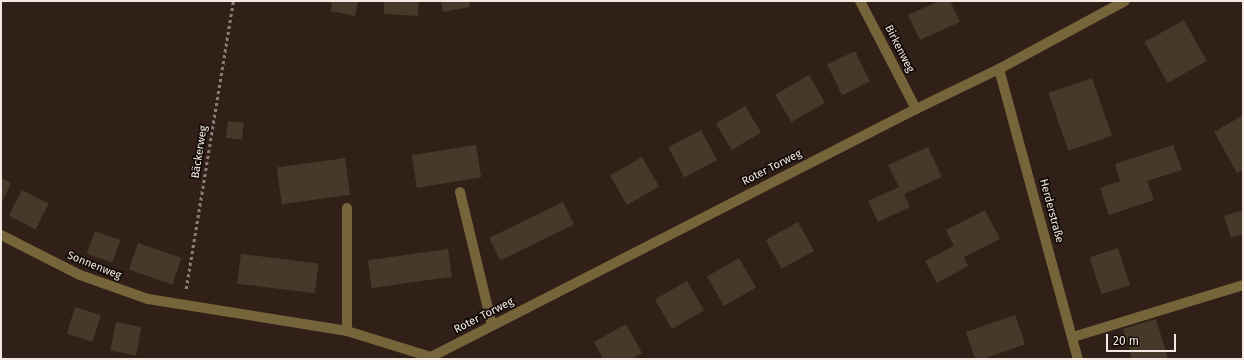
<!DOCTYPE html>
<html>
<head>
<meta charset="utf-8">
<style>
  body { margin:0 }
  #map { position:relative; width:1244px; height:360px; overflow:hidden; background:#312017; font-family:"Fira Sans",sans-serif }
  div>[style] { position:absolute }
  .building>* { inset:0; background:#46392a; transform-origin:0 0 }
  .path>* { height:2.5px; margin-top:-1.25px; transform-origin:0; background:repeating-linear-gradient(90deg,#8c7d76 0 3px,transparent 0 6px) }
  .lane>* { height:10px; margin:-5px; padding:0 5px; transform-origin:5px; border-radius:5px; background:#76653b }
  .street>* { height:10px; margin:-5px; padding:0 5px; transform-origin:5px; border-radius:5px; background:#76653b }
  span { translate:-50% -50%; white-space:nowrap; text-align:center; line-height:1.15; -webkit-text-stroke:3.5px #130c08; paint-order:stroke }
  .street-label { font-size:11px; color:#f4e8e2 }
  .frame { position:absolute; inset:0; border:2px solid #f4e8e2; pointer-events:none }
  .scale { position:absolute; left:1106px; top:334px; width:70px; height:18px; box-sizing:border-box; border:2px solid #f4e8e2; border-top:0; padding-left:5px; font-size:12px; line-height:14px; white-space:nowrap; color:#f4e8e2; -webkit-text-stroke:3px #130c08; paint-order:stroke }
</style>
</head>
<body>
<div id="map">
  <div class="building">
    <div style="clip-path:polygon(332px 1px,358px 1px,355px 16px,331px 11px)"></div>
    <div style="clip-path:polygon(384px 1px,419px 1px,418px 16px,384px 14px)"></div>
    <div style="clip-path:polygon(441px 1px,469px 1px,470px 7px,443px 12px)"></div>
    <div style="clip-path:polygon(939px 1px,950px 1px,960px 22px,920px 40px,908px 15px)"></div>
    <div style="left:1184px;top:20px;width:47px;height:45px;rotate:61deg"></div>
    <div style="left:855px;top:51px;width:34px;height:31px;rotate:64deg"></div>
    <div style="left:809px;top:75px;width:32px;height:39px;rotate:60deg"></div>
    <div style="left:1092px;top:78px;width:61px;height:46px;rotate:71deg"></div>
    <div style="left:745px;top:106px;width:31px;height:34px;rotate:59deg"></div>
    <div style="clip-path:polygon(1243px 115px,1243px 170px,1237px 173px,1214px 132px)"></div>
    <div style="left:228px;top:121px;width:16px;height:17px;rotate:7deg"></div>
    <div style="left:701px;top:130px;width:34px;height:37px;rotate:62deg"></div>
    <div style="left:476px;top:145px;width:33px;height:65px;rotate:81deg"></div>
    <div style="clip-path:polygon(1173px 145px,1182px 170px,1147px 181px,1154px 200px,1109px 215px,1100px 188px,1120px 181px,1115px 164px)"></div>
    <div style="clip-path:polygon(928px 147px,942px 177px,904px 194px,910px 207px,878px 222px,868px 201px,899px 187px,888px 165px)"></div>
    <div style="left:642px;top:157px;width:34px;height:37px;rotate:60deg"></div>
    <div style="left:345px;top:158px;width:37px;height:69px;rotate:82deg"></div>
    <div style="clip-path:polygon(1px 178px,11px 183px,1px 204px)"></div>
    <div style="left:22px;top:190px;width:30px;height:29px;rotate:27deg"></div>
    <div style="left:563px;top:202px;width:25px;height:82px;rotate:64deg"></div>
    <div style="clip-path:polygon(985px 210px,1000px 239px,964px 257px,968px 266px,937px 283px,925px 261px,954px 246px,946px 230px)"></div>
    <div style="clip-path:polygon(1243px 210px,1243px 234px,1231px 238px,1224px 216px)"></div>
    <div style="left:798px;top:222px;width:33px;height:37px;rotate:61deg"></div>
    <div style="left:95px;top:231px;width:27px;height:24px;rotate:20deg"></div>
    <div style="left:138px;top:243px;width:46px;height:28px;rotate:19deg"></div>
    <div style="left:1118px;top:248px;width:39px;height:30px;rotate:72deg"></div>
    <div style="left:448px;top:249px;width:28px;height:81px;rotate:82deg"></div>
    <div style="left:241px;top:254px;width:78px;height:30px;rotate:7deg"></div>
    <div style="left:739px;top:258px;width:34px;height:37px;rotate:60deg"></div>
    <div style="left:687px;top:281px;width:34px;height:37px;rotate:60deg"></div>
    <div style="left:75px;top:307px;width:27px;height:28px;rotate:17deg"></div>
    <div style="left:1015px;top:315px;width:31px;height:52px;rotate:71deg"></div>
    <div style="clip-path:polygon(1156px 319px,1168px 359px,1132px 359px,1123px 329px)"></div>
    <div style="left:116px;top:322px;width:26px;height:29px;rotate:11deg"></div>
    <div style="clip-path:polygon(626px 324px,642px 353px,632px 359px,603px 359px,594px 342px)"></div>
  </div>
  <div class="path">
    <div style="left:186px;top:289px;width:292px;rotate:-80.7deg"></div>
  </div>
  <div class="lane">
    <div style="left:460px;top:192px;width:137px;rotate:76.5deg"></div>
    <div style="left:347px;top:331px;width:123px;rotate:-90deg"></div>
    <div style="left:1073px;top:337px;width:178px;rotate:-17deg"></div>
  </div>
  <div class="street">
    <div style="left:860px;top:1px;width:122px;rotate:62.6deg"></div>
    <div style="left:999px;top:69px;width:301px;rotate:74.8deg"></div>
    <div style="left:1px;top:235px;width:89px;rotate:26.9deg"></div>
    <div style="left:80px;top:275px;width:72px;rotate:19.4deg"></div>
    <div style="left:148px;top:299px;width:202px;rotate:9.1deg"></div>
    <div style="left:347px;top:331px;width:88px;rotate:17.2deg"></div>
    <div style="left:427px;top:359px;width:549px;rotate:-27.08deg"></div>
    <div style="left:916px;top:109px;width:92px;rotate:-25.7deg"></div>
    <div style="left:999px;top:69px;width:143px;rotate:-28.4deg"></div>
  </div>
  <div class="street-label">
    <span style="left:899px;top:49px;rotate:63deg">Birkenweg</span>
    <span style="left:200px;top:152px;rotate:-81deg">Bäckerweg</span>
    <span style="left:772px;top:168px;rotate:-27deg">Roter Torweg</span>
    <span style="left:1051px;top:211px;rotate:75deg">Herderstraße</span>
    <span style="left:94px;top:266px;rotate:22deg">Sonnenweg</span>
    <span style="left:484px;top:316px;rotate:-27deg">Roter Torweg</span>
  </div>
  <div class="frame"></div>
  <div class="scale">20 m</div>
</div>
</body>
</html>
